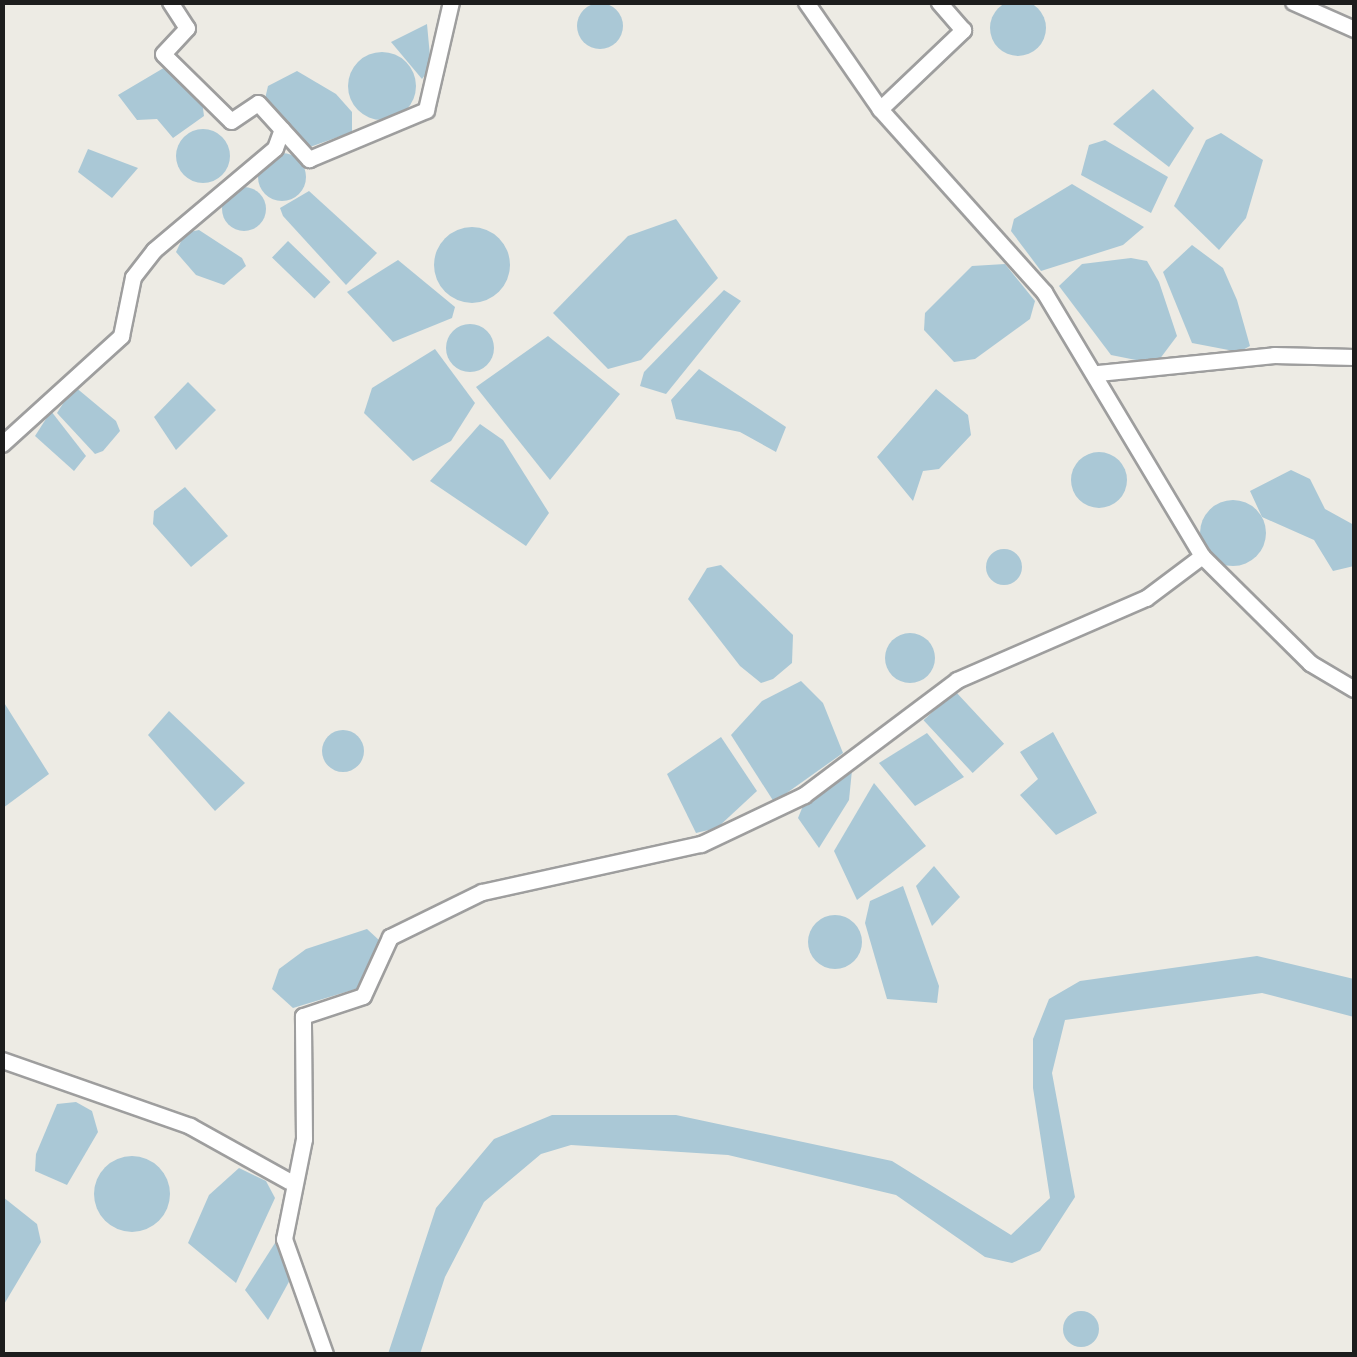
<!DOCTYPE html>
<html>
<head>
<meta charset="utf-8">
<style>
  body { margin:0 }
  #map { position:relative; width:1357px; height:1357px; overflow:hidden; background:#edebe4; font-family:"Work Sans",sans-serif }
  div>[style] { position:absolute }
  .water>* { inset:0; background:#aac8d6; transform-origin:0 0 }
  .round { border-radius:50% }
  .roads { filter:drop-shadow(2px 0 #9e9e9e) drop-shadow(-2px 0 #9e9e9e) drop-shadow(0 2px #9e9e9e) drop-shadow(0 -2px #9e9e9e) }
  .minor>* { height:15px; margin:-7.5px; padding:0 7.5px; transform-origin:7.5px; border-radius:7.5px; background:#fff }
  span { translate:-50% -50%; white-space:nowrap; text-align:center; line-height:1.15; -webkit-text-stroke:8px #fff; paint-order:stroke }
  .frame { position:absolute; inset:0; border:5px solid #1d1d1d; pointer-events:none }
</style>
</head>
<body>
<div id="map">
  <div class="water">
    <div class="round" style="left:990px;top:0;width:56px;height:56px"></div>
    <div class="round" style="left:577px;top:3px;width:46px;height:46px"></div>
    <div style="clip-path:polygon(427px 24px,431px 67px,422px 79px,391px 42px)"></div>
    <div class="round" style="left:348px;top:52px;width:68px;height:68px"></div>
    <div style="clip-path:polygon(167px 66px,202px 101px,204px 116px,173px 138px,157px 119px,137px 120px,118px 95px)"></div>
    <div style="clip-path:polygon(297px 71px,336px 94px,352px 112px,352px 132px,310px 147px,283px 121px,265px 99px,268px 86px)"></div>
    <div style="clip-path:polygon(1153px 89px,1194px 128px,1169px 167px,1113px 124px)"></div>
    <div class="round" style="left:176px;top:129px;width:54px;height:54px"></div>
    <div style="clip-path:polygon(1221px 133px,1263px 160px,1246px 218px,1219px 250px,1174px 206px,1206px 140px)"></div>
    <div style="clip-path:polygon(1105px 140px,1168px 177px,1151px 213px,1081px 175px,1089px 145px)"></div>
    <div style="clip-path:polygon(88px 149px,138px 168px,112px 198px,78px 172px)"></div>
    <div class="round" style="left:258px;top:153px;width:48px;height:48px"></div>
    <div style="clip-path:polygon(1072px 184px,1144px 227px,1123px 245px,1041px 271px,1011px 231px,1014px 219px)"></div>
    <div class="round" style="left:222px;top:187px;width:44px;height:44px"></div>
    <div style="clip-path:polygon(309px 191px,377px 253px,346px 285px,283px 216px,280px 208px)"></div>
    <div style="clip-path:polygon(676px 219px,718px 278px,641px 360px,608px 369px,553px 313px,628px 236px)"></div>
    <div class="round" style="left:434px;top:227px;width:76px;height:76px"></div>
    <div style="clip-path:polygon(199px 230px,242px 258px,246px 266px,224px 285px,196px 275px,176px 252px,185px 233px)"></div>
    <div style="left:288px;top:241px;width:59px;height:23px;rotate:44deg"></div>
    <div style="clip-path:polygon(1192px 245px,1223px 268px,1237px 300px,1250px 346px,1239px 352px,1192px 343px,1163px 272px)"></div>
    <div style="clip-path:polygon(1131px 258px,1147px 261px,1159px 282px,1177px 336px,1156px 364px,1111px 355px,1059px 286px,1082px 264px)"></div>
    <div style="clip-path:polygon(398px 260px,455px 307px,452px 318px,393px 342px,347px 292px)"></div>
    <div style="clip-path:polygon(1005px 264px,1035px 301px,1030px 319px,975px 359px,954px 362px,924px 330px,925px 313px,972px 266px)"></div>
    <div style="clip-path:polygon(724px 290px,741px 301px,666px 394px,640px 386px,644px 372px)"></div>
    <div class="round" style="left:446px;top:324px;width:48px;height:48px"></div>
    <div style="clip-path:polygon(548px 336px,620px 394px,550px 480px,476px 387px)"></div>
    <div style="clip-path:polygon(435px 349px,475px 403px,451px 441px,413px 461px,364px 413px,372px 388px)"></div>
    <div style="clip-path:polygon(699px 369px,786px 427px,776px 452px,740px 432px,676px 419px,671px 400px)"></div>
    <div style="clip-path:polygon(188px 382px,216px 410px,176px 450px,154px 417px)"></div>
    <div style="clip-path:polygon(74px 386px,116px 421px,120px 431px,103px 451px,95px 454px,57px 413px)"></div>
    <div style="clip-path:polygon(936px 389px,968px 415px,971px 435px,939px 469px,923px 471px,913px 501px,877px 457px)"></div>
    <div style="clip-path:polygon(51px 411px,86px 456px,74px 471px,35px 436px)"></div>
    <div style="clip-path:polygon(480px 424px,503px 440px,549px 513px,526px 546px,430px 481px)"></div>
    <div class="round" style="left:1071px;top:452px;width:56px;height:56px"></div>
    <div style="clip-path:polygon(1291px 470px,1310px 479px,1325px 509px,1354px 525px,1354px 566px,1333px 571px,1314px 540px,1262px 517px,1250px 491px)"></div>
    <div style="clip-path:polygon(185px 487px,228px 536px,191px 567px,153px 524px,154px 511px)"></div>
    <div class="round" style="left:1200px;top:500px;width:66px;height:66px"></div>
    <div class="round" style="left:986px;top:549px;width:36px;height:36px"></div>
    <div style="clip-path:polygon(721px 565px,793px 635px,792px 663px,773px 679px,761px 683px,740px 666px,688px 599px,707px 568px)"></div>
    <div class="round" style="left:885px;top:633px;width:50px;height:50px"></div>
    <div style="clip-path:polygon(801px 681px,823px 703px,843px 753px,774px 802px,731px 735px,762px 701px)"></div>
    <div style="left:955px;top:691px;width:72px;height:43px;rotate:47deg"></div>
    <div style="clip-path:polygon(3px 701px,49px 774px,3px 808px)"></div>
    <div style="clip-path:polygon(169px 711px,245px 783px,215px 811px,148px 735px)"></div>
    <div class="round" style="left:322px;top:730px;width:42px;height:42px"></div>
    <div style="clip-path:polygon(1053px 732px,1097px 813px,1056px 835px,1020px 795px,1038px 779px,1020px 752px)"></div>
    <div style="clip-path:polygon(927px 733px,964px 777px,915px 806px,879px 763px)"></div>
    <div style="clip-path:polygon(721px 737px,757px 791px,717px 828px,696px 833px,667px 774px)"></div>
    <div style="clip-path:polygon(852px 770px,849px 800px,819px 848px,798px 818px,805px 801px,821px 782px)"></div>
    <div style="clip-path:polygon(874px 783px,926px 846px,857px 900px,834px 851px)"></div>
    <div style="clip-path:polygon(934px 866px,960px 897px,932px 926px,916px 886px)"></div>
    <div style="clip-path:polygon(903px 886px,939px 986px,937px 1003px,887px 999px,865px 923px,870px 901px)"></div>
    <div class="round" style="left:808px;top:915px;width:54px;height:54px"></div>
    <div style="clip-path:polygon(367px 929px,380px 941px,359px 988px,293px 1008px,272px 989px,279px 969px,306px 949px)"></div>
    <div style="clip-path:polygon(1257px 956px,1354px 979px,1354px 1017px,1262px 993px,1065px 1020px,1052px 1073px,1075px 1197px,1040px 1251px,1012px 1263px,985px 1257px,896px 1195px,728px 1155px,571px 1145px,541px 1154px,484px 1202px,445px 1277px,420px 1354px,388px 1354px,436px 1208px,494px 1139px,552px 1115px,676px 1115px,892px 1161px,1011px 1235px,1050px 1198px,1033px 1088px,1033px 1039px,1049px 999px,1080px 981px)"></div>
    <div style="clip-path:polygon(76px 1102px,92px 1111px,98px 1132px,67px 1185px,35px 1171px,36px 1154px,57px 1104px)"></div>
    <div class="round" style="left:94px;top:1156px;width:76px;height:76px"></div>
    <div style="clip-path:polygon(239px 1168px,266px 1181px,275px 1198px,236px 1283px,188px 1243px,209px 1195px)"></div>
    <div style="clip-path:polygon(3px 1197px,37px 1224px,41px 1242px,3px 1306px)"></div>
    <div style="clip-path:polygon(275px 1243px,291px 1278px,268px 1320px,245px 1290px)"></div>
    <div class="round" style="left:1063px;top:1311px;width:36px;height:36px"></div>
  </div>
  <div class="roads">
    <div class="minor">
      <div style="left:170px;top:2px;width:31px;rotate:57deg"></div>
      <div style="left:187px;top:28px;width:35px;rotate:133deg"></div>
      <div style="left:163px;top:54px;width:95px;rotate:44.6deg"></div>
      <div style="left:231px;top:121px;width:32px;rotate:-34deg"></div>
      <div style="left:258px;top:103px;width:76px;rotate:47.7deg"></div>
      <div style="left:309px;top:159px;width:127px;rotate:-22.7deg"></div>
      <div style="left:426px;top:110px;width:111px;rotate:-77deg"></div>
      <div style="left:1293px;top:2px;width:67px;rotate:23.9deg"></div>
      <div style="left:880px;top:109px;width:115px;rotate:-43.6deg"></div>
      <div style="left:963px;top:30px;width:37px;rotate:-131deg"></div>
      <div style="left:1098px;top:373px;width:177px;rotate:-5.8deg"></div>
      <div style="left:1274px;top:355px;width:80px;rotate:1.4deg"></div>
      <div style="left:2px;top:444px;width:161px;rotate:-42.2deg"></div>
      <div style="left:121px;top:336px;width:60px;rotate:-78.5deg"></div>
      <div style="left:133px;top:277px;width:34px;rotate:-52deg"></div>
      <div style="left:154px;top:250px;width:158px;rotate:-40.1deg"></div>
      <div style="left:275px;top:148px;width:20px;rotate:-70deg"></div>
      <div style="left:1202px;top:556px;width:152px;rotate:44.7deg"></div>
      <div style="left:1310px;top:663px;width:51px;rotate:30.6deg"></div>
      <div style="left:2px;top:1060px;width:199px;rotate:19.3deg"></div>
      <div style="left:190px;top:1126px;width:113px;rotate:29.1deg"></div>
      <div style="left:325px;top:1354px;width:122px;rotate:-109.6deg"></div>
      <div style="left:284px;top:1239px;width:102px;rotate:-78.7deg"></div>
      <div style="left:304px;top:1139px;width:123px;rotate:-90.5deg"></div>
      <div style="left:303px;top:1016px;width:63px;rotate:-18.4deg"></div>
      <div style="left:363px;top:996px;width:65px;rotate:-65.4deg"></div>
      <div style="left:390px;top:937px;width:102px;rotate:-26.1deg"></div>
      <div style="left:482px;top:892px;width:224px;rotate:-12.4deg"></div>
      <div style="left:701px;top:844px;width:114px;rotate:-25.4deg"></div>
      <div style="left:804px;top:795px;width:191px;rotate:-36.9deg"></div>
      <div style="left:957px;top:680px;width:206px;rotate:-23.5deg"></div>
      <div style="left:1146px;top:598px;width:70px;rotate:-36.9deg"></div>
      <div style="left:1202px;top:556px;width:308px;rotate:-120.9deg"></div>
      <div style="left:1044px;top:292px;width:246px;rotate:-131.9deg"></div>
      <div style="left:880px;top:109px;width:130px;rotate:-124.7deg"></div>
    </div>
  </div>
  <div class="frame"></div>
</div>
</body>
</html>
